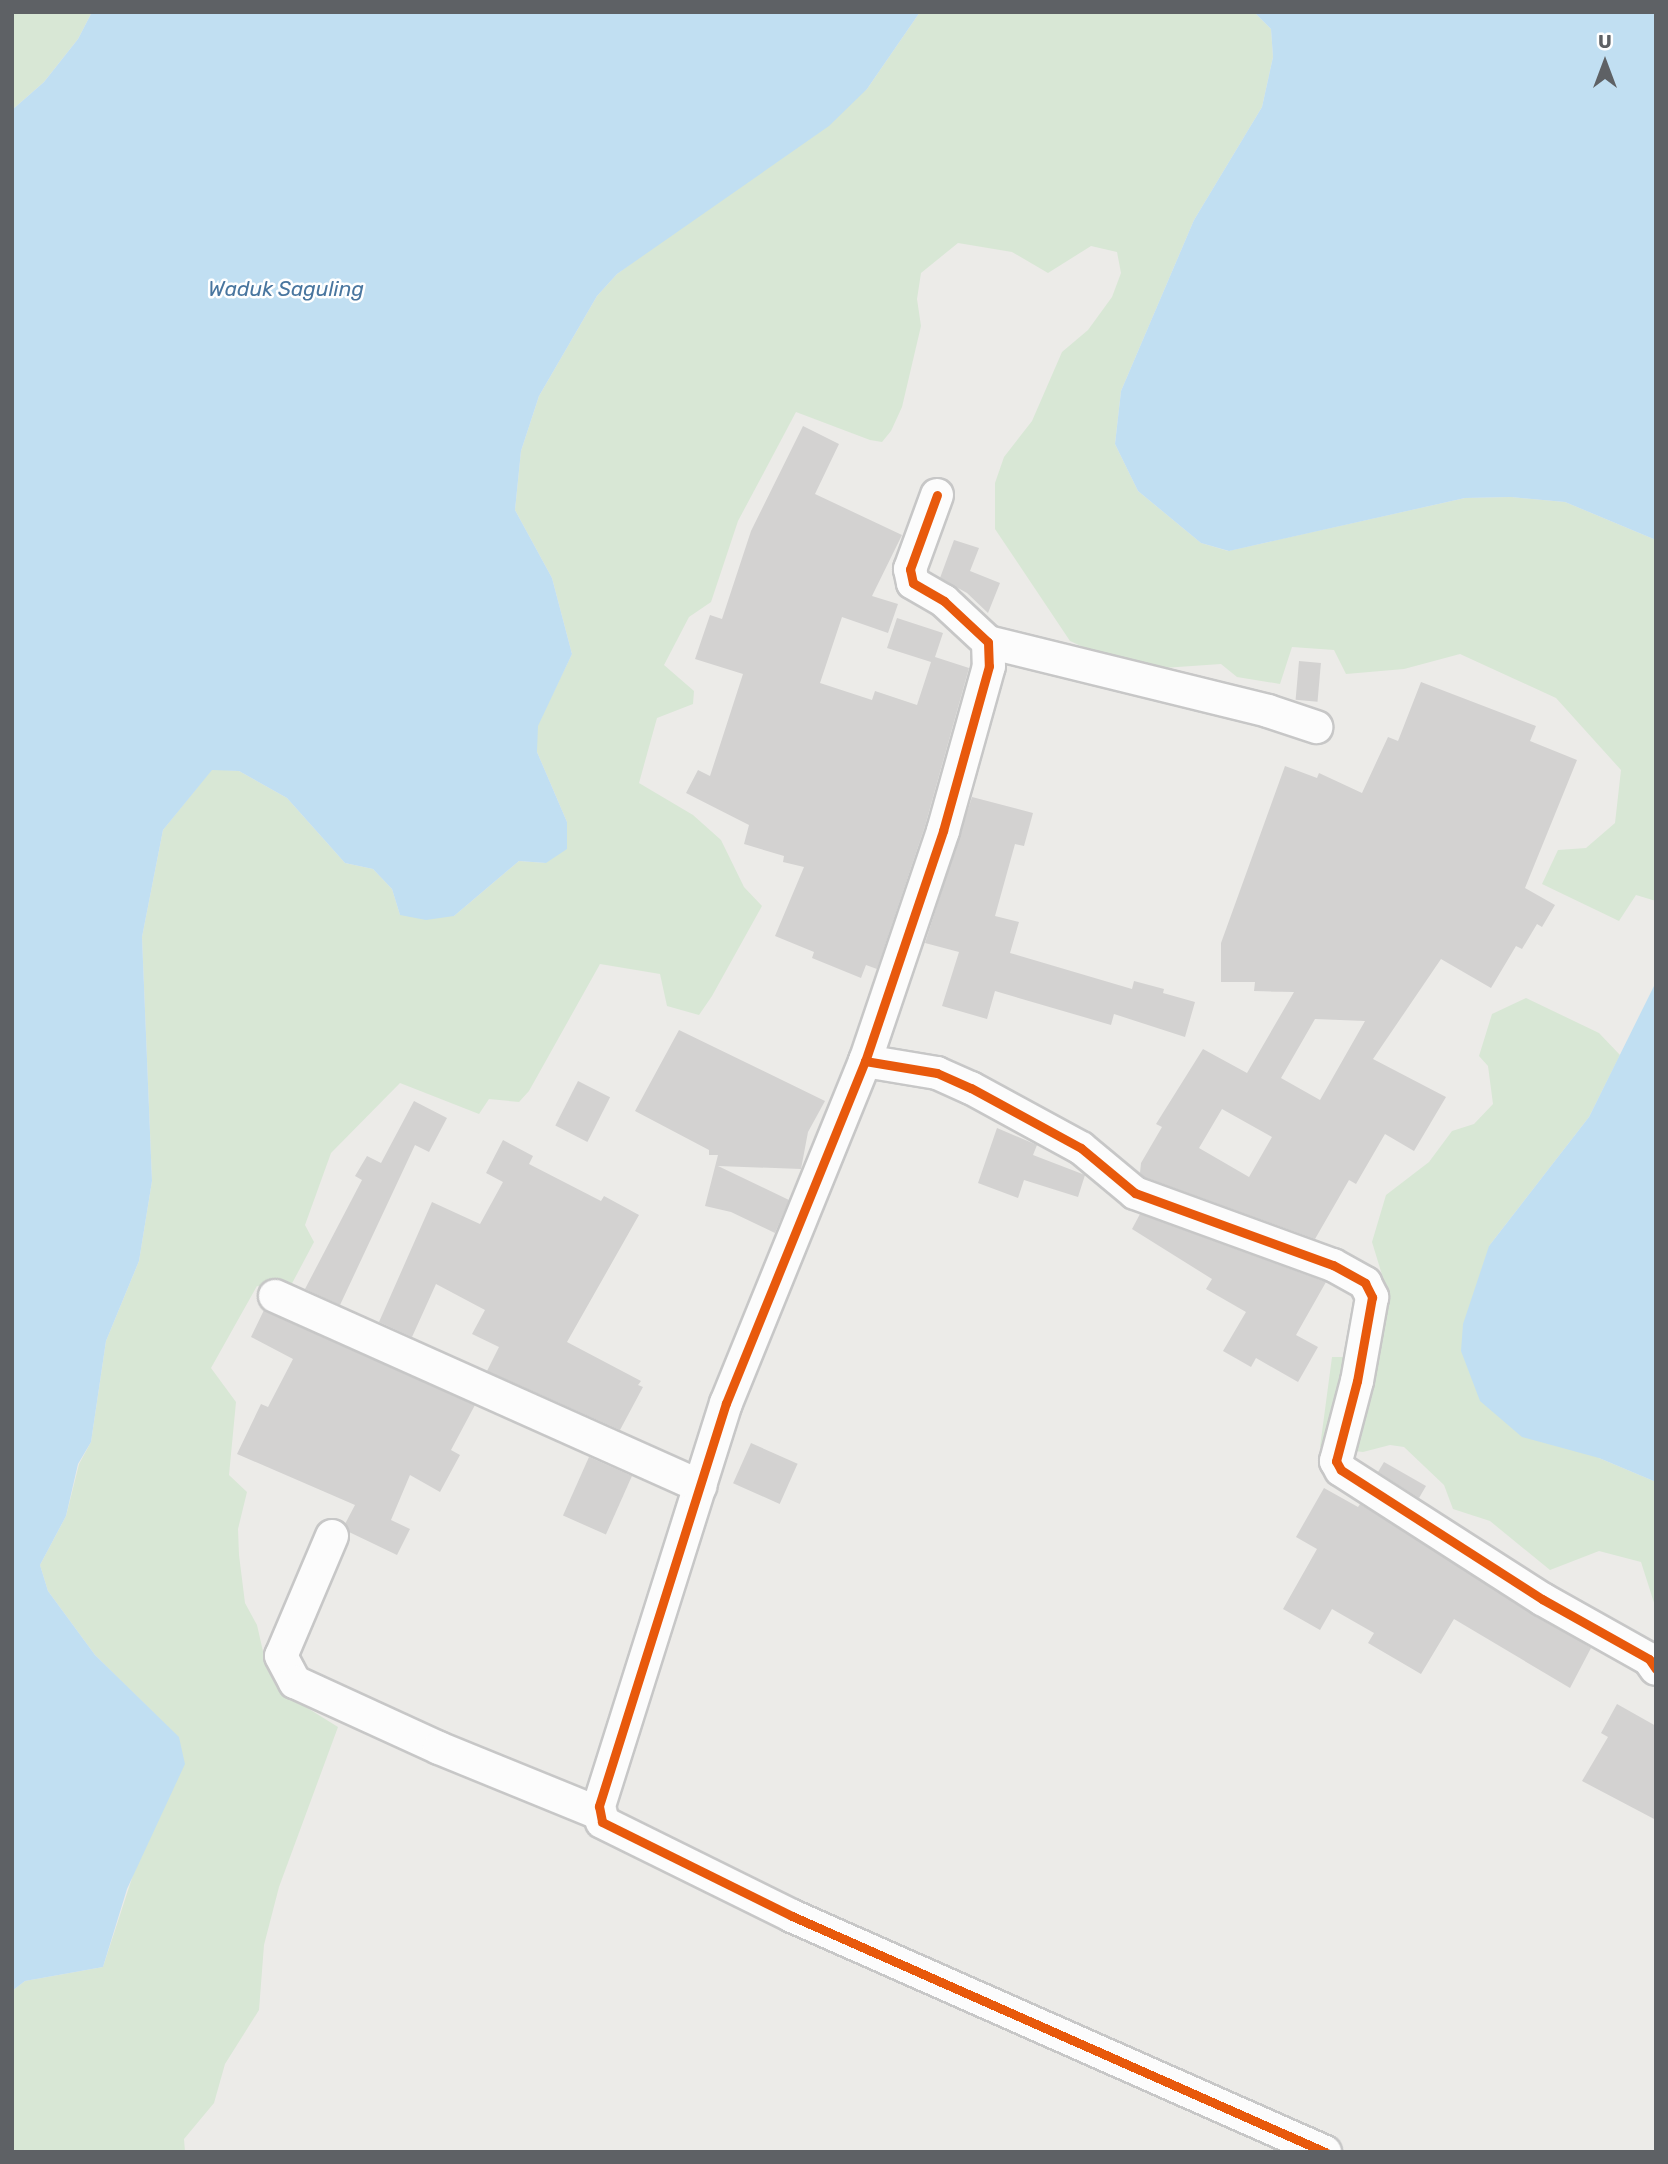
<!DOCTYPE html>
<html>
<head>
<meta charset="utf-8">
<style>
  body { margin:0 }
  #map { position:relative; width:1668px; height:2164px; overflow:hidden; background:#ecebe8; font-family:Rubik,sans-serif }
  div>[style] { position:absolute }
  .green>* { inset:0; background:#d8e7d5 }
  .water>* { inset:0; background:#c1dff2 }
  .building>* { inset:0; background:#d3d2d1; transform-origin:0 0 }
  .roads { filter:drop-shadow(2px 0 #c7c7c7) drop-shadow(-2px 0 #c7c7c7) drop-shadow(0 2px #c7c7c7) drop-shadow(0 -2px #c7c7c7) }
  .street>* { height:32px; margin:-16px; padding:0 16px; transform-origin:16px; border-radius:16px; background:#fcfcfc }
  .cycleway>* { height:9px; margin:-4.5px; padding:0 4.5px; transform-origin:4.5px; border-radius:4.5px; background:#e8590c }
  span { translate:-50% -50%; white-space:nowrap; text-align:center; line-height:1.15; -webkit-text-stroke:5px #fff; paint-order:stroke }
  .water-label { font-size:21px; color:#49769f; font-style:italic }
  .frame { position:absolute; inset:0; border:14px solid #5e6165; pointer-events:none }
  .north { position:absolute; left:1570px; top:28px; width:70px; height:70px; -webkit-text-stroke:5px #fff; paint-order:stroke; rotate:0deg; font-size:19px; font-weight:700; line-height:28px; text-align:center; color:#5e6165 }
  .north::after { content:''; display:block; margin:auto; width:24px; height:32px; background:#5e6165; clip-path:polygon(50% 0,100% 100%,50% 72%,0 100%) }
</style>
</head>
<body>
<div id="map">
  <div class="green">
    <div style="clip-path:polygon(12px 12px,92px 12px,78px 39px,44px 82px,12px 110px)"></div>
    <div style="clip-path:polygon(920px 12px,1254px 12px,1271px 29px,1273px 57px,1262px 107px,1194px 220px,1121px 391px,1115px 444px,1138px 491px,1201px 543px,1228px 551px,1465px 498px,1511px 497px,1565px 502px,1656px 540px,1656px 901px,1636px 895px,1619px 921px,1542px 884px,1558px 850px,1586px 848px,1615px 823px,1621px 770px,1556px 698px,1460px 654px,1404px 669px,1346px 674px,1334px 650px,1292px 647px,1280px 684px,1237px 677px,1221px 664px,1134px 670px,1070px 641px,995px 529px,995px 483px,1004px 457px,1032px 421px,1062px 352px,1088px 330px,1112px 297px,1121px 273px,1117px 252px,1091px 246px,1048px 273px,1012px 252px,958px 243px,921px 273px,917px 299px,921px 326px,902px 407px,891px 431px,882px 442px,870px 440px,796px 412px,738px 521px,711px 602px,689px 617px,664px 665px,694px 691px,693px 704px,657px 718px,639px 783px,693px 815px,721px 840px,744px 887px,762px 906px,712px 996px,699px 1015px,667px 1006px,660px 974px,600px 964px,529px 1091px,519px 1102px,489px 1099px,479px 1114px,400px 1083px,331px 1153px,305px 1225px,314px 1242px,288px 1291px,257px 1286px,211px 1368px,236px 1402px,229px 1475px,247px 1492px,238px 1529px,239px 1555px,245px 1603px,257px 1625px,267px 1669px,280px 1691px,338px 1727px,279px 1887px,264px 1945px,259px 2010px,225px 2064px,214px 2103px,184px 2139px,185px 2152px,12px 2152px,12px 1991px,25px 1981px,103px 1967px,178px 1737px,95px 1655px,48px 1591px,40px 1565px,66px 1516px,79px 1464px,91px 1442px,106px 1341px,139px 1261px,152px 1181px,142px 937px,163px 830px,212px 769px,239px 771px,287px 798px,345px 863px,373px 869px,392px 889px,400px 915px,454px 916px,519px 861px,545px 863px,567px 822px,537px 752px,537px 726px,572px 654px,552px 578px,515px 510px,521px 451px,539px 396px,597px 296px,617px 274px,867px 89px)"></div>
    <div style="clip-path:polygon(1526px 998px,1599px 1033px,1620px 1055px,1589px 1117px,1489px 1246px,1599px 1458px,1656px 1482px,1656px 1609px,1641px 1562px,1599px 1551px,1550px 1570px,1490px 1521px,1453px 1509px,1444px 1485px,1404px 1447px,1390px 1445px,1363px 1452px,1320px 1447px,1332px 1357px,1347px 1357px,1383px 1278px,1372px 1242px,1386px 1195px,1429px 1162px,1452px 1131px,1474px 1124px,1493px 1104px,1488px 1066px,1479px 1056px,1492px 1014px)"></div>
  </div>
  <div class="water">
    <div style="clip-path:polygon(92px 12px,920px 12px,867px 89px,829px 126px,617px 274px,597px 296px,539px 396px,521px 451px,515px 510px,552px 578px,572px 654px,538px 726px,537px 752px,567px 822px,567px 849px,546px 863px,519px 861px,454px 916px,426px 920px,400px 915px,392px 889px,373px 869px,345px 863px,287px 798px,239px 771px,212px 770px,163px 830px,142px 937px,152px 1181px,139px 1261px,106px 1341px,91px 1442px,78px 1464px,66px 1516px,40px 1565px,48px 1591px,95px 1655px,179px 1737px,185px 1764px,127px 1889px,103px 1967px,25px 1981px,12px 1991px,12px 110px,44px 82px,78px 39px)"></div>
    <div style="clip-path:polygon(1254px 12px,1656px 12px,1656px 540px,1565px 502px,1511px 497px,1465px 498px,1229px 551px,1201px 543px,1138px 491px,1115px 444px,1121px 391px,1194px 220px,1262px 107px,1273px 57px,1271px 29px)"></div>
    <div style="clip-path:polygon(1656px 982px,1656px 1482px,1599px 1458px,1522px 1437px,1480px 1401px,1461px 1351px,1463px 1324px,1489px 1246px,1589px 1117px)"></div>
  </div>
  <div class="building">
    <div style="clip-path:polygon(803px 426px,839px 444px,815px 494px,902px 535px,872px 596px,898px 604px,888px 633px,842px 617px,820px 683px,872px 700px,875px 691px,917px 705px,931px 662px,887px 648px,897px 618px,943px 633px,935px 657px,969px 668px,925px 826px,877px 969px,866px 965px,861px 978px,812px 958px,814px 952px,775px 936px,804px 867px,783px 862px,784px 856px,744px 844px,749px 825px,686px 793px,698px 770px,710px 776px,743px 674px,695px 659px,710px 615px,722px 619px,751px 531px)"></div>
    <div style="clip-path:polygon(954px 540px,979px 548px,970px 571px,1000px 583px,988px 613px,967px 593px,940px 578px)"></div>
    <div style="left:1299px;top:661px;width:22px;height:39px;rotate:5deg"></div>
    <div style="clip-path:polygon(evenodd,1421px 682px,1536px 726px,1530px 741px,1577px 760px,1525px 888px,1555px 905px,1542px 927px,1537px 924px,1522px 949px,1516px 946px,1491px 988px,1441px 959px,1373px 1059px,1446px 1097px,1414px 1151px,1385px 1134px,1356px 1184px,1349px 1180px,1315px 1239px,1144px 1177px,1140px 1173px,1141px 1163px,1162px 1127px,1156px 1124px,1203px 1049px,1247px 1073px,1294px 992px,1254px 991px,1255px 982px,1221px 982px,1221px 943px,1285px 766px,1317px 778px,1319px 773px,1362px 793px,1388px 737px,1398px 741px,1421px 682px,1315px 1019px,1365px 1021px,1320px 1100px,1281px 1078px,1315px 1019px,1421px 682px,1222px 1109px,1272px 1137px,1249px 1177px,1199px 1148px,1222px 1109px)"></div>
    <div style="clip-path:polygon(972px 797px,1033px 813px,1024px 846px,1015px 844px,995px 916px,1019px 922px,1010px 953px,1132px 989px,1134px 981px,1164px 989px,1163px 993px,1195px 1002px,1185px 1037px,1114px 1014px,1111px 1025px,995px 991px,987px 1019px,942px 1006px,959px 952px,925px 943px)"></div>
    <div style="clip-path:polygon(679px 1030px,825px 1101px,808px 1132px,801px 1169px,718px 1166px,789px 1200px,775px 1233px,731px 1212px,705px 1206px,718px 1155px,709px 1155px,709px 1150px,635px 1111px)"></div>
    <div style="left:578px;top:1081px;width:36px;height:50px;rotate:27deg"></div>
    <div style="clip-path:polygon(414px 1101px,447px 1118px,429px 1152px,415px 1145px,340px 1305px,305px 1289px,362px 1180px,355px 1176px,367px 1156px,381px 1163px)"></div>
    <div style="clip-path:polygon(997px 1128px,1037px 1145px,1033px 1155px,1085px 1175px,1078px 1197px,1024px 1180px,1018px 1198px,978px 1183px)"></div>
    <div style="clip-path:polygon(503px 1140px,533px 1156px,529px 1164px,601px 1201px,604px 1196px,639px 1215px,567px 1342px,641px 1381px,638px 1385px,643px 1387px,620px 1430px,487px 1371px,499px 1347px,472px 1334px,485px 1310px,436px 1284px,412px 1337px,379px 1322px,432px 1202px,480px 1224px,503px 1182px,486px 1173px)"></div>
    <div style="clip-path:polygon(1140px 1214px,1326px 1282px,1296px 1335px,1318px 1347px,1298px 1382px,1256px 1358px,1251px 1367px,1223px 1351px,1246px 1312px,1206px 1289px,1212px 1279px,1132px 1229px)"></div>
    <div style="clip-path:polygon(264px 1310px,475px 1405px,451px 1450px,460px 1455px,440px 1492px,410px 1475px,391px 1520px,410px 1529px,397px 1555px,349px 1532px,345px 1524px,355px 1505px,237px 1454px,261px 1404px,268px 1407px,293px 1359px,251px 1337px)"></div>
    <div style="left:751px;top:1443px;width:51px;height:44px;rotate:24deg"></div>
    <div style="left:589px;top:1457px;width:47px;height:64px;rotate:24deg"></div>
    <div style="clip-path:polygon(1384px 1462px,1426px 1486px,1419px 1498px,1378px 1472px)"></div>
    <div style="clip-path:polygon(1324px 1488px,1358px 1507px,1360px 1504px,1591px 1648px,1570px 1688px,1454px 1619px,1421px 1674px,1368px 1643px,1374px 1633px,1332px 1609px,1320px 1630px,1283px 1609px,1317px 1549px,1296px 1537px)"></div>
    <div style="clip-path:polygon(1617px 1704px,1656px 1726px,1656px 1820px,1582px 1781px,1608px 1737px,1601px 1733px)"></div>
  </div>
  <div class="roads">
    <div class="street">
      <div style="left:937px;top:495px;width:79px;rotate:110deg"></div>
      <div style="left:910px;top:569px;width:14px;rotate:78deg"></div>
      <div style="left:913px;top:583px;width:36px;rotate:30deg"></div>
      <div style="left:944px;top:601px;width:60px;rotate:43deg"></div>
      <div style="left:988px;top:642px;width:24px;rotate:88deg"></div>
      <div style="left:989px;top:666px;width:171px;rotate:105.6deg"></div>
      <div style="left:943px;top:831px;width:243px;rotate:108.7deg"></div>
      <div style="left:865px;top:1061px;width:369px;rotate:112.1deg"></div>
      <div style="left:726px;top:1403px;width:423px;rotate:107.5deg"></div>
      <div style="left:599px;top:1806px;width:16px;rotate:79deg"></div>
      <div style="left:602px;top:1822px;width:212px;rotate:26.3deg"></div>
      <div style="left:792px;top:1916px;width:583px;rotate:23.88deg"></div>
      <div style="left:988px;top:642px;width:288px;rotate:13.8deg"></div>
      <div style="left:1268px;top:711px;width:51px;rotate:18.4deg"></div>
      <div style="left:865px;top:1061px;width:73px;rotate:9.5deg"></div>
      <div style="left:937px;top:1073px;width:37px;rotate:24deg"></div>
      <div style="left:971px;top:1088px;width:125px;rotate:28.6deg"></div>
      <div style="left:1081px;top:1148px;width:70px;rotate:39.8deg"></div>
      <div style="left:1135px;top:1193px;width:211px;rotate:20deg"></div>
      <div style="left:1333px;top:1265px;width:37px;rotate:29deg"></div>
      <div style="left:1365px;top:1283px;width:16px;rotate:63deg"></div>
      <div style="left:1372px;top:1297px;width:85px;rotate:100.1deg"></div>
      <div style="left:1357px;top:1381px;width:83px;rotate:104.7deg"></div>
      <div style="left:1336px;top:1461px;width:10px;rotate:61deg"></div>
      <div style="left:1341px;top:1470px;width:239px;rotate:32.7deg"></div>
      <div style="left:1542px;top:1599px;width:123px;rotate:29.3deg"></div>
      <div style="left:1649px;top:1659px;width:12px;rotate:55deg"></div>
      <div style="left:275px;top:1296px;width:466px;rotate:24.1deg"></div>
      <div style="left:332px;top:1536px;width:130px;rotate:113deg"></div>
      <div style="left:281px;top:1656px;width:30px;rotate:62deg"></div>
      <div style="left:295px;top:1682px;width:158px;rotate:24.6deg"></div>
      <div style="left:439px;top:1748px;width:175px;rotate:22.2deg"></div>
    </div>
  </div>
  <div class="cycleway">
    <div style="left:937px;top:495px;width:79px;rotate:110deg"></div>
    <div style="left:910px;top:569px;width:14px;rotate:78deg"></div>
    <div style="left:913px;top:583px;width:36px;rotate:30deg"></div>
    <div style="left:944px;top:601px;width:60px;rotate:43deg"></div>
    <div style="left:988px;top:642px;width:24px;rotate:88deg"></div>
    <div style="left:989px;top:666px;width:171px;rotate:105.6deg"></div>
    <div style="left:943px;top:831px;width:243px;rotate:108.7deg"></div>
    <div style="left:865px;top:1061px;width:369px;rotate:112.1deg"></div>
    <div style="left:726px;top:1403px;width:423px;rotate:107.5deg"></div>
    <div style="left:599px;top:1806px;width:16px;rotate:79deg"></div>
    <div style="left:602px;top:1822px;width:212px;rotate:26.3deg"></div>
    <div style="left:792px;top:1916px;width:583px;rotate:23.88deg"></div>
    <div style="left:865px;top:1061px;width:73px;rotate:9.5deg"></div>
    <div style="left:937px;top:1073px;width:37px;rotate:24deg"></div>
    <div style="left:971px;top:1088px;width:125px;rotate:28.6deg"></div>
    <div style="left:1081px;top:1148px;width:70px;rotate:39.8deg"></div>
    <div style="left:1135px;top:1193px;width:211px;rotate:20deg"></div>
    <div style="left:1333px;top:1265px;width:37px;rotate:29deg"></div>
    <div style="left:1365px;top:1283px;width:16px;rotate:63deg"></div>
    <div style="left:1372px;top:1297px;width:85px;rotate:100.1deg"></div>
    <div style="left:1357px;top:1381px;width:83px;rotate:104.7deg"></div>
    <div style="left:1336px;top:1461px;width:10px;rotate:61deg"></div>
    <div style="left:1341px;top:1470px;width:239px;rotate:32.7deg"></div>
    <div style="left:1542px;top:1599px;width:123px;rotate:29.3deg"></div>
    <div style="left:1649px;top:1659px;width:12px;rotate:55deg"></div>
  </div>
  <div class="water-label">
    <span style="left:286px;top:289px">Waduk Saguling</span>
  </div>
  <div class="frame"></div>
  <div class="north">U</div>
</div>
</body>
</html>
